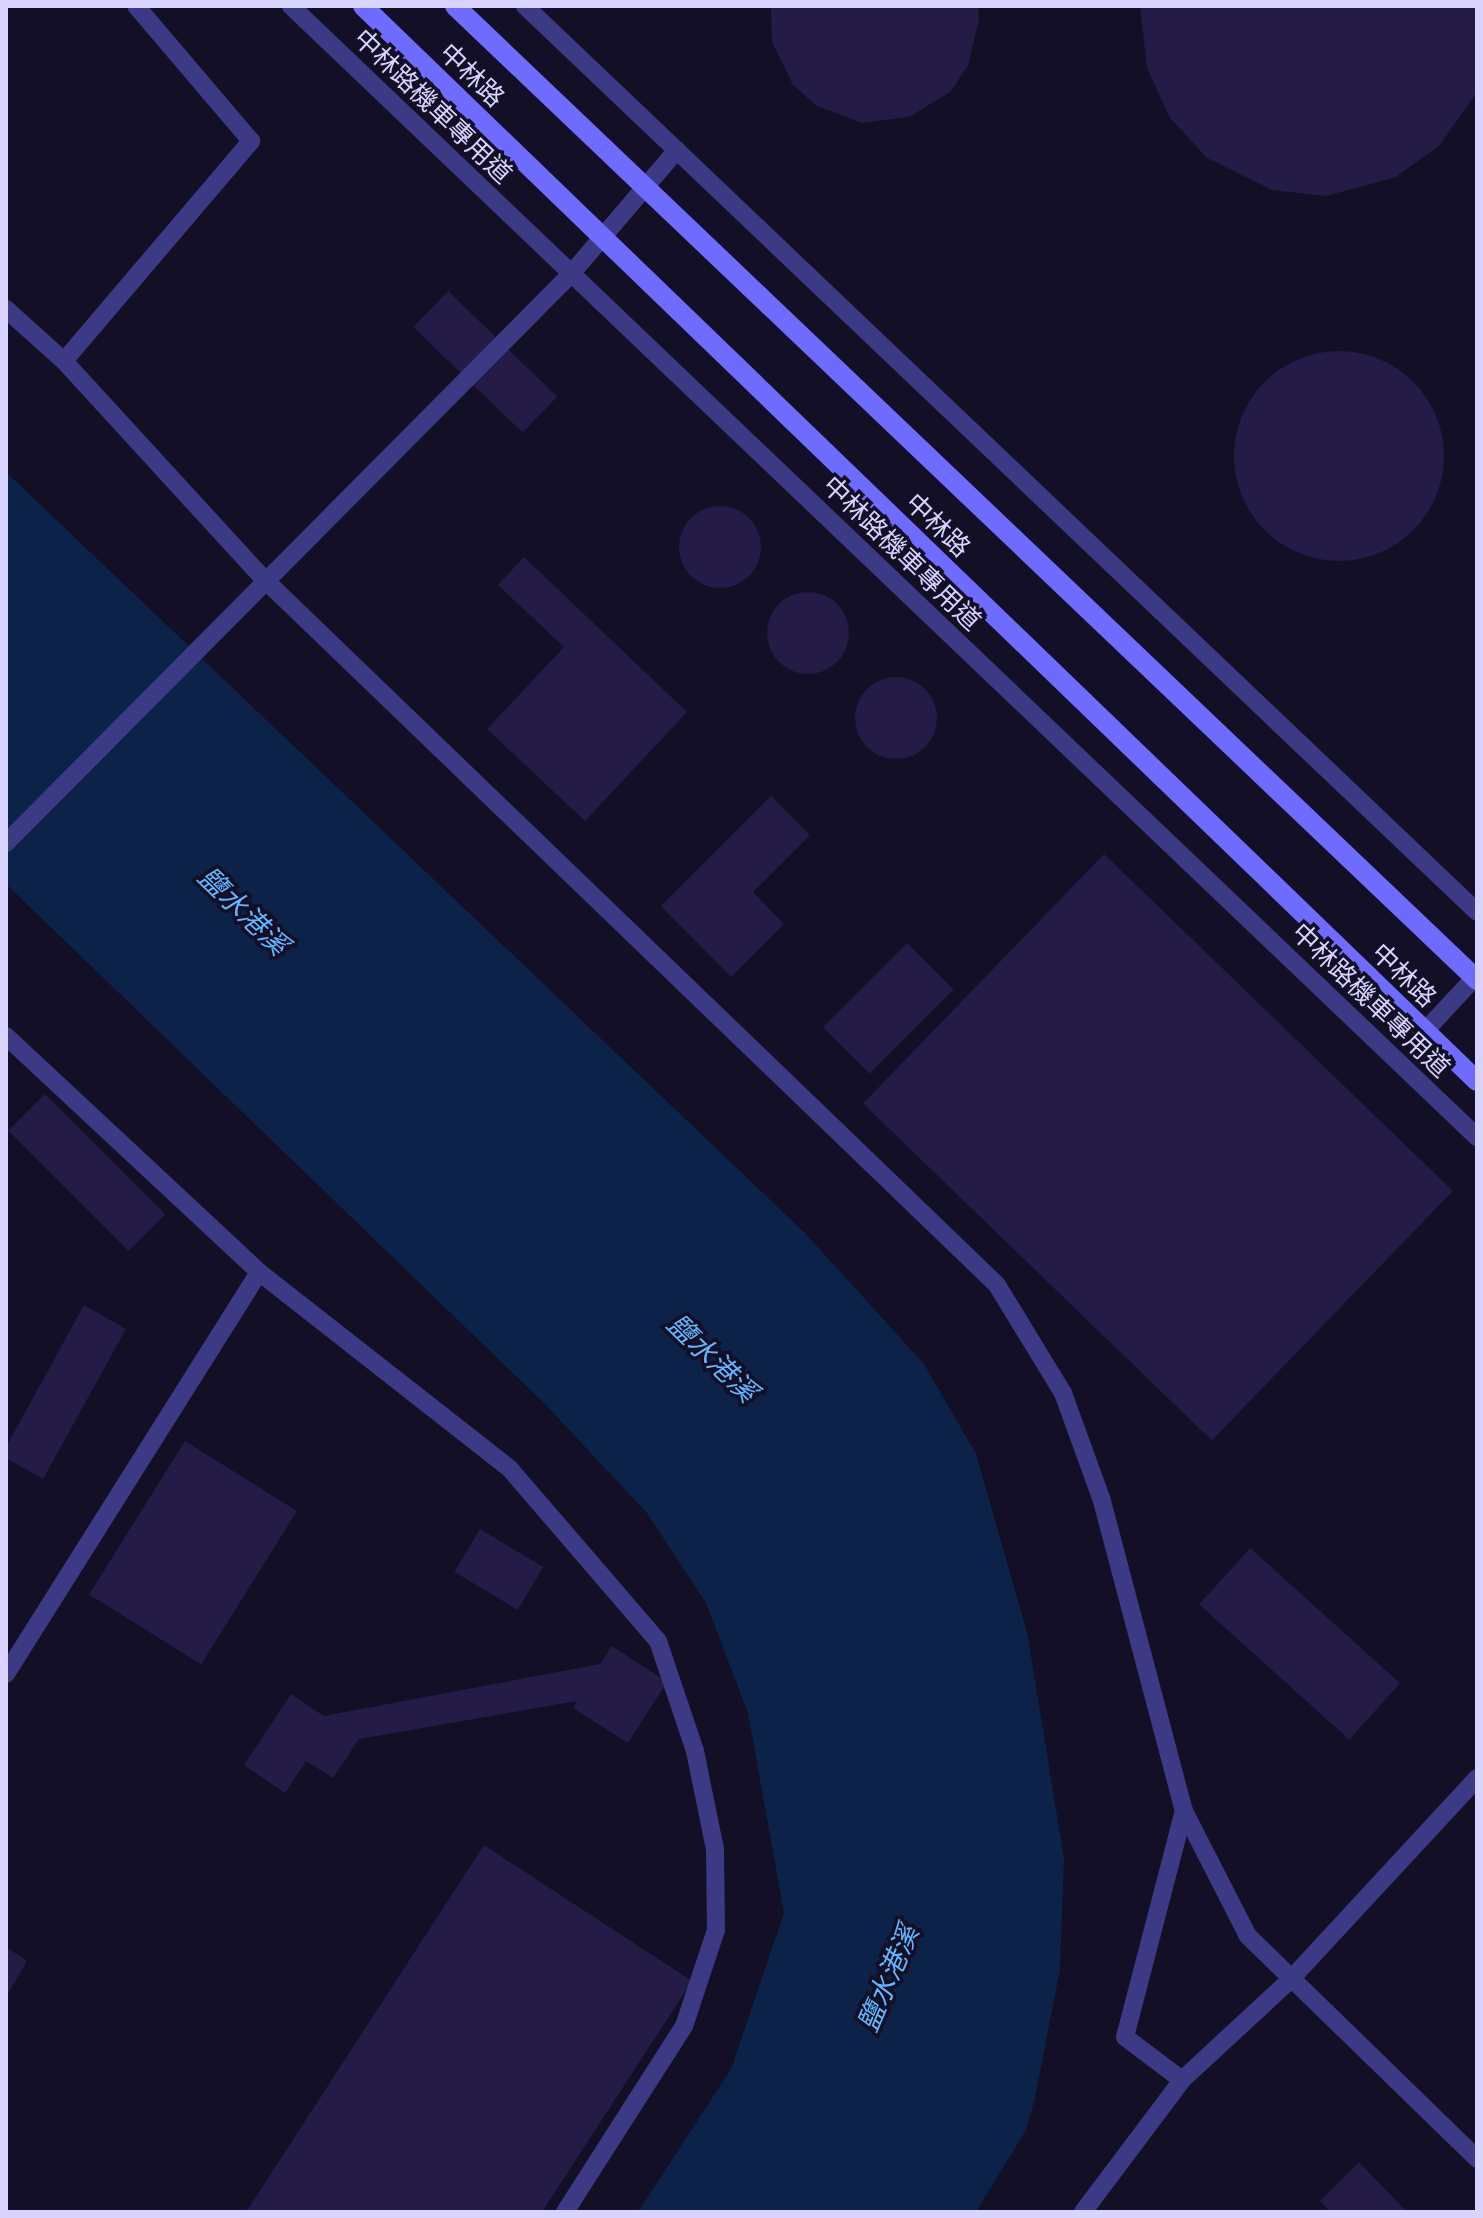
<!DOCTYPE html>
<html>
<head>
<meta charset="utf-8">
<style>
  body { margin:0 }
  #map { position:relative; width:1483px; height:2218px; overflow:hidden; background:#130f26; font-family:"Open Sans","Noto Sans TC",sans-serif }
  div>[style] { position:absolute }
  .water>* { inset:0; background:#0c2248 }
  .building>* { inset:0; background:#241b47; transform-origin:0 0 }
  .round { border-radius:50% }
  .lane>* { height:18px; margin:-9px; padding:0 9px; transform-origin:9px; border-radius:9px; background:#3d3a85 }
  .secondary>* { height:20px; margin:-10px; padding:0 10px; transform-origin:10px; border-radius:10px; background:#6f6bff }
  span { translate:-50% -50%; white-space:nowrap; text-align:center; line-height:1.15; -webkit-text-stroke:7px #130f26; paint-order:stroke }
  .street-label { font-size:26px; color:#d9d4ff }
  .water-label { font-size:28px; color:#62b6ff; font-style:italic }
  .frame { position:absolute; inset:0; border:8px solid #d9d4ff; pointer-events:none }
</style>
</head>
<body>
<div id="map">
  <div class="water">
    <div style="clip-path:polygon(6px 472px,804px 1232px,924px 1364px,976px 1454px,1027px 1632px,1064px 1858px,1060px 1969px,1035px 2098px,1026px 2130px,976px 2212px,638px 2212px,731px 2069px,784px 1913px,748px 1713px,706px 1603px,647px 1513px,545px 1404px,6px 884px)"></div>
  </div>
  <div class="building">
    <div style="clip-path:polygon(771px 6px,978px 6px,979px 19px,968px 66px,950px 92px,909px 117px,862px 123px,817px 106px,793px 85px,772px 42px)"></div>
    <div style="clip-path:polygon(1140px 6px,1477px 6px,1477px 92px,1440px 145px,1396px 177px,1326px 196px,1272px 190px,1207px 158px,1170px 118px,1147px 68px)"></div>
    <div style="left:448px;top:291px;width:152px;height:50px;rotate:44deg"></div>
    <div class="round" style="left:1234px;top:351px;width:210px;height:210px"></div>
    <div class="round" style="left:679px;top:506px;width:82px;height:82px"></div>
    <div style="clip-path:polygon(524px 557px,687px 712px,585px 821px,487px 729px,564px 647px,498px 585px)"></div>
    <div class="round" style="left:767px;top:592px;width:82px;height:82px"></div>
    <div class="round" style="left:855px;top:677px;width:82px;height:82px"></div>
    <div style="clip-path:polygon(771px 796px,810px 835px,753px 892px,784px 924px,731px 977px,661px 906px)"></div>
    <div style="left:1104px;top:854px;width:485px;height:347px;rotate:44deg"></div>
    <div style="left:907px;top:943px;width:66px;height:119px;rotate:45deg"></div>
    <div style="left:45px;top:1094px;width:170px;height:52px;rotate:45deg"></div>
    <div style="clip-path:polygon(84px 1305px,126px 1329px,43px 1479px,6px 1458px,6px 1447px)"></div>
    <div style="left:185px;top:1441px;width:132px;height:181px;rotate:32deg"></div>
    <div style="left:480px;top:1529px;width:74px;height:50px;rotate:31deg"></div>
    <div style="left:1250px;top:1548px;width:202px;height:76px;rotate:42deg"></div>
    <div style="clip-path:polygon(612px 1646px,667px 1682px,628px 1743px,573px 1708px,577px 1701px,359px 1739px,333px 1778px,306px 1761px,285px 1793px,244px 1765px,291px 1694px,324px 1716px,600px 1664px)"></div>
    <div style="clip-path:polygon(484px 1845px,692px 1981px,542px 2212px,246px 2212px)"></div>
    <div style="clip-path:polygon(6px 1947px,27px 1961px,6px 1997px)"></div>
    <div style="clip-path:polygon(1359px 2162px,1407px 2212px,1331px 2212px,1320px 2201px)"></div>
  </div>
  <div class="lane">
    <div style="left:291px;top:6px;width:1639px;rotate:43.64deg"></div>
    <div style="left:525px;top:6px;width:1314px;rotate:43.58deg"></div>
    <div style="left:6px;top:309px;width:78px;rotate:41.9deg"></div>
    <div style="left:64px;top:361px;width:297px;rotate:47.5deg"></div>
    <div style="left:265px;top:580px;width:1016px;rotate:43.92deg"></div>
    <div style="left:997px;top:1285px;width:127px;rotate:58.6deg"></div>
    <div style="left:1063px;top:1393px;width:115px;rotate:70.1deg"></div>
    <div style="left:1102px;top:1501px;width:321px;rotate:75.2deg"></div>
    <div style="left:1184px;top:1811px;width:140px;rotate:62.9deg"></div>
    <div style="left:1248px;top:1936px;width:320px;rotate:44.2deg"></div>
    <div style="left:64px;top:361px;width:289px;rotate:-49.6deg"></div>
    <div style="left:251px;top:141px;width:177px;rotate:-130.4deg"></div>
    <div style="left:6px;top:843px;width:802px;rotate:-45.2deg"></div>
    <div style="left:571px;top:274px;width:163px;rotate:-49.5deg"></div>
    <div style="left:1425px;top:1031px;width:76px;rotate:-47.1deg"></div>
    <div style="left:6px;top:1036px;width:346px;rotate:43deg"></div>
    <div style="left:259px;top:1272px;width:319px;rotate:38.1deg"></div>
    <div style="left:510px;top:1469px;width:227px;rotate:49.3deg"></div>
    <div style="left:658px;top:1641px;width:116px;rotate:71.4deg"></div>
    <div style="left:695px;top:1751px;width:100px;rotate:78.5deg"></div>
    <div style="left:715px;top:1849px;width:81px;rotate:89.3deg"></div>
    <div style="left:716px;top:1930px;width:101px;rotate:108.4deg"></div>
    <div style="left:684px;top:2026px;width:221px;rotate:122.6deg"></div>
    <div style="left:6px;top:1674px;width:475px;rotate:-57.8deg"></div>
    <div style="left:1182px;top:2080px;width:71px;rotate:-143deg"></div>
    <div style="left:1125px;top:2037px;width:234px;rotate:-75.4deg"></div>
    <div style="left:1083px;top:2212px;width:165px;rotate:-53.1deg"></div>
    <div style="left:1182px;top:2080px;width:149px;rotate:-42.8deg"></div>
    <div style="left:1291px;top:1979px;width:274px;rotate:-47.2deg"></div>
  </div>
  <div class="secondary">
    <div style="left:363px;top:6px;width:1548px;rotate:43.98deg"></div>
    <div style="left:455px;top:6px;width:1412px;rotate:43.62deg"></div>
  </div>
  <div class="street-label">
    <span style="left:472px;top:75px;rotate:44deg">中林路</span>
    <span style="left:433px;top:106px;rotate:44deg">中林路機車專用道</span>
    <span style="left:938px;top:525px;rotate:44deg">中林路</span>
    <span style="left:902px;top:553px;rotate:44deg">中林路機車專用道</span>
    <span style="left:1404px;top:975px;rotate:44deg">中林路</span>
    <span style="left:1371px;top:1000px;rotate:44deg">中林路機車專用道</span>
  </div>
  <div class="water-label">
    <span style="left:244px;top:910px;rotate:44deg">鹽水港溪</span>
    <span style="left:713px;top:1357px;rotate:44deg">鹽水港溪</span>
    <span style="left:887px;top:1978px;rotate:-67deg">鹽水港溪</span>
  </div>
  <div class="frame"></div>
</div>
</body>
</html>
